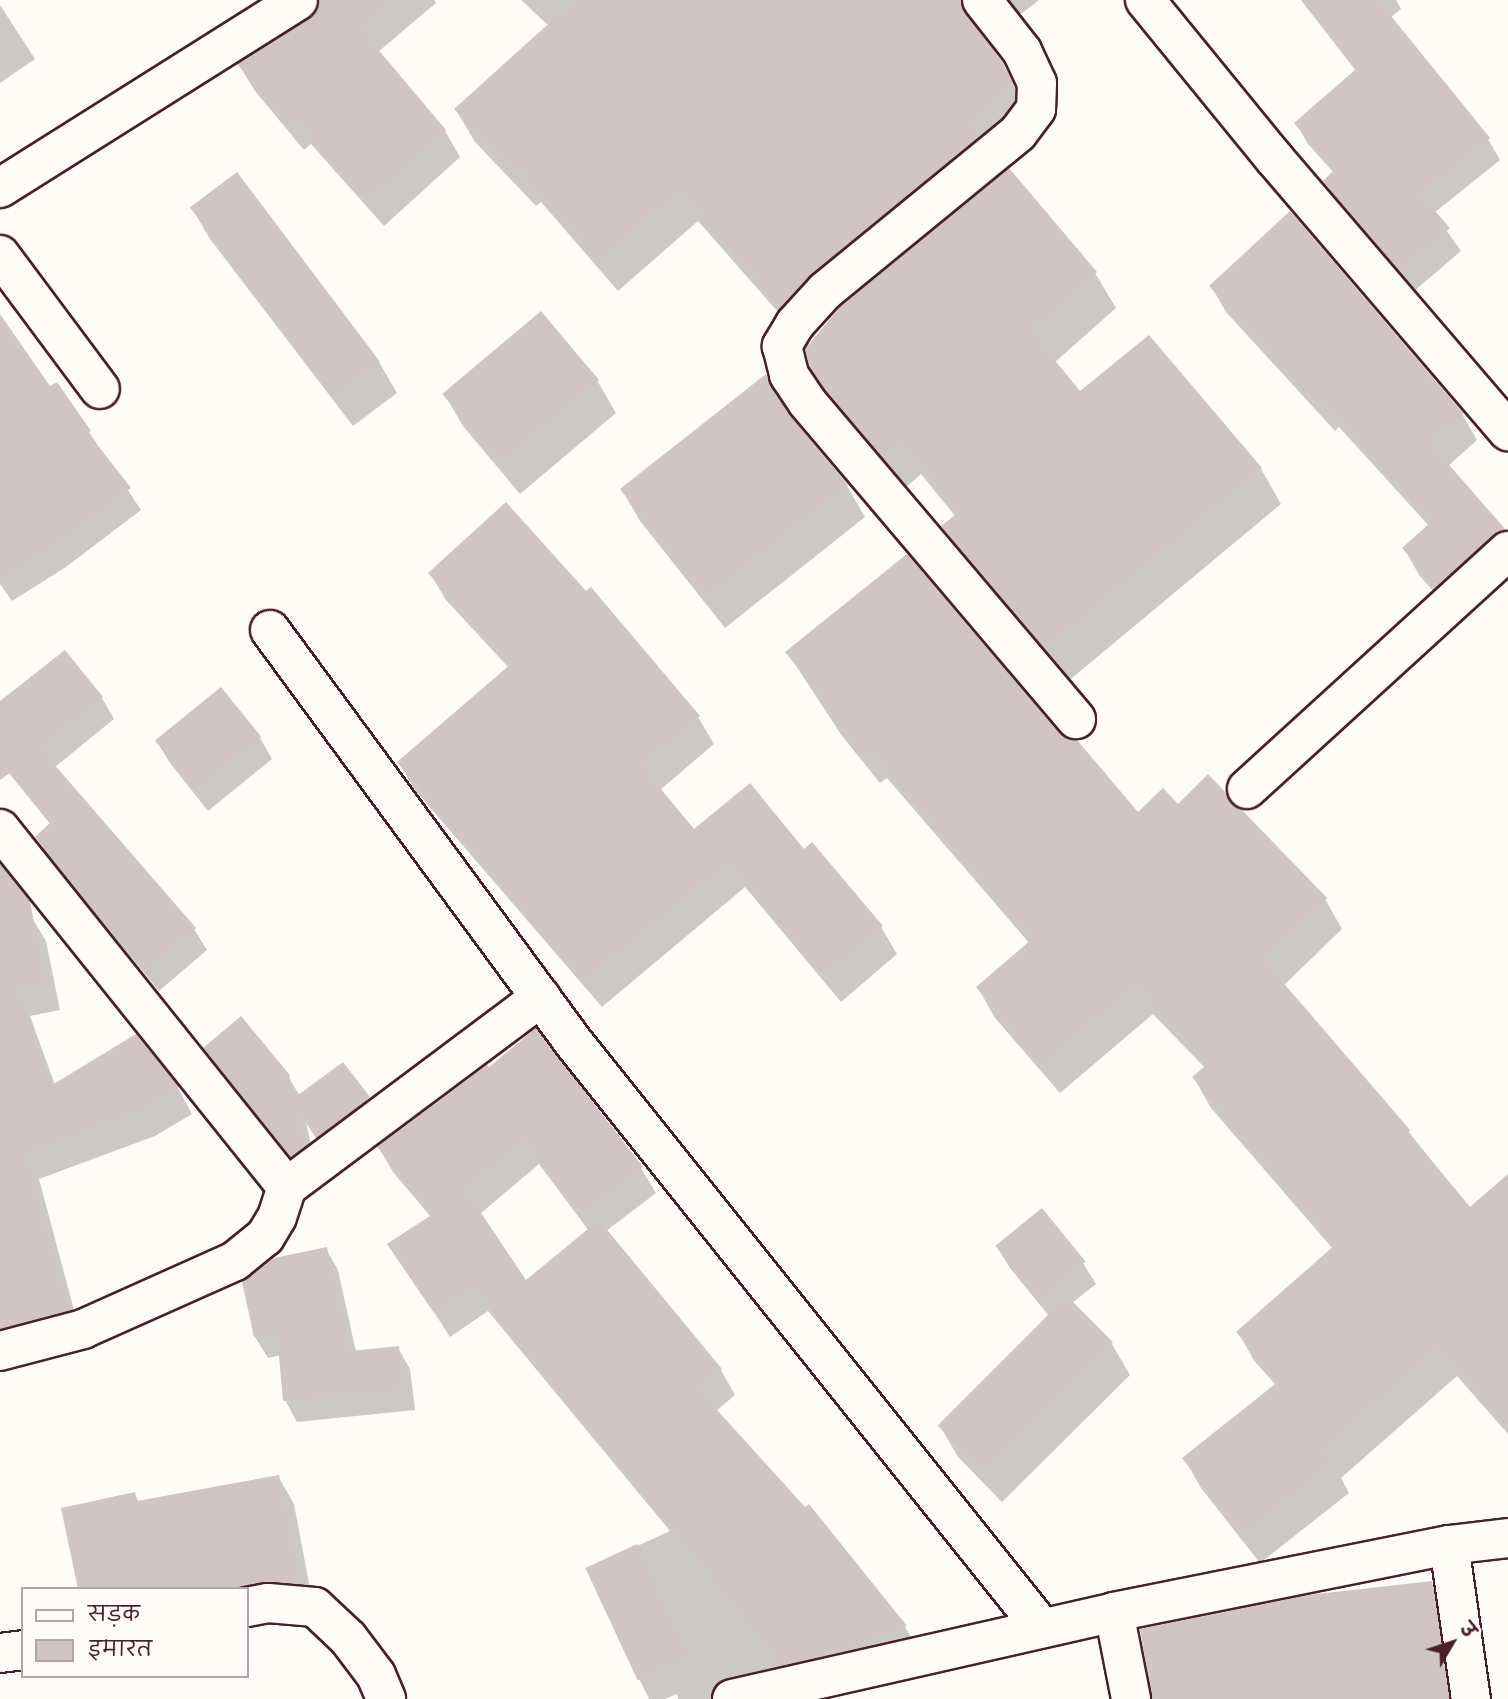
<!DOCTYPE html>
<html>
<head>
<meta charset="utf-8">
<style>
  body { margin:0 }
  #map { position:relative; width:1508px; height:1699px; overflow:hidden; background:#fdfcf7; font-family:Delius,"Playpen Sans Deva",sans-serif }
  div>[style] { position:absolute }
  .shadow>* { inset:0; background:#0003 }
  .building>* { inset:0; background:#d0c5c4; transform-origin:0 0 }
  .roads { filter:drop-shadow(2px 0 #4a1f2b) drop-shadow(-2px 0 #4a1f2b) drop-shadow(0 2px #4a1f2b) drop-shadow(0 -2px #4a1f2b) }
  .minor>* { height:38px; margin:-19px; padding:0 19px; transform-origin:19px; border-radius:19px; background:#fdfcf7 }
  span { translate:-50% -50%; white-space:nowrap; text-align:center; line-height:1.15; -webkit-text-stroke:5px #fdfcf7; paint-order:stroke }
  .legend { position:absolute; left:21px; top:1587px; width:228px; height:91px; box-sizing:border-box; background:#fdfcf7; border:2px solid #b5a4a5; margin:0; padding:9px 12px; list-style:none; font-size:21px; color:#4a1f2b }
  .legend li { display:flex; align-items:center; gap:14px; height:35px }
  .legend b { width:35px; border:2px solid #b5a4a5 }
  .north { position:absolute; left:1417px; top:1608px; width:70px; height:70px; -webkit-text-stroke:5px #fdfcf7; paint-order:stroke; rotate:51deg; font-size:19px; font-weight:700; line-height:28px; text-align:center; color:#4a1f2b }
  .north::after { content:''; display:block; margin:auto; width:24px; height:32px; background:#4a1f2b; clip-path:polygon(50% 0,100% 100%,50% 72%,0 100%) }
</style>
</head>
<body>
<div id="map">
  <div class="shadow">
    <div style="clip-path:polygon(319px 0,434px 0,436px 3px,378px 52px,445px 131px,460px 157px,384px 226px,311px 144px,304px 150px,255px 91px,239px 65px,311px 20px,319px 10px)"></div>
    <div style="clip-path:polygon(521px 0,1039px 0,1017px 17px,980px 24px,978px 33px,1002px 64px,1030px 116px,800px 337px,698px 221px,618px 291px,541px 202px,536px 206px,475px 142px,456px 110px,549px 26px)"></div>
    <div style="clip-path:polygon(1301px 0,1396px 0,1401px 9px,1390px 18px,1488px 139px,1500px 160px,1434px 213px,1461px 251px,1413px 292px,1337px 203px,1325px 181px,1334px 173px,1308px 144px,1296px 123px,1356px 71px)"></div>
    <div style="clip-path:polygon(0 5px,35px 59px,0 83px)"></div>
    <div style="clip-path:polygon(237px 175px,379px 362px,397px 393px,353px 426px,210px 239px,192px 208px)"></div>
    <div style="clip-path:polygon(1095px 273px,1116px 308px,1054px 363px,1080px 394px,1261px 469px,1281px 504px,1066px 683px,964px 562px,944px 527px,956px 517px,921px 474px,903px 490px,832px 402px,811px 365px)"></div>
    <div style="clip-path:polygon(1211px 286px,1462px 414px,1477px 440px,1448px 466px,1508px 537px,1452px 612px,1419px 575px,1404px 548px,1429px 526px,1339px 427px,1335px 431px,1226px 312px)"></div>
    <div style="clip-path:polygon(541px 314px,598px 382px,616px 413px,520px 494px,463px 426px,445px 395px)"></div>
    <div style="clip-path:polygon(0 337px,89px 432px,141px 510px,66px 567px,12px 601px,0 584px)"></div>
    <div style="clip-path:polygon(789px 417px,847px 486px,865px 517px,725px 628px,640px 521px,622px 490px)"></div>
    <div style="clip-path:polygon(430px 573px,698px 717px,714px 744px,660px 790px,694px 832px,804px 851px,881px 927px,897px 954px,841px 1002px,745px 887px,602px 1007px,415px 790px,399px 763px,509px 668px,446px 600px)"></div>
    <div style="clip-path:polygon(787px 652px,1058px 735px,1138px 815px,1177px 806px,1231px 806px,1325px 899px,1342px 929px,1283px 986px,1408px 1131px,1470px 1210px,1508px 1176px,1508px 1434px,1457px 1376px,1341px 1478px,1349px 1493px,1260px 1563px,1201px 1488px,1184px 1458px,1276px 1385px,1255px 1362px,1238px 1332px,1333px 1249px,1211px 1108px,1194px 1078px,1205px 1068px,1153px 1014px,1060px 1093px,995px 1018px,978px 988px,1030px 944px,887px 778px,880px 783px,842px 736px)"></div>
    <div style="clip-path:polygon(102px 698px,114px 719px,55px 767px,194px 929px,207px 950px,159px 991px,49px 858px,37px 837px,51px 825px,0 762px,0 704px)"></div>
    <div style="clip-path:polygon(260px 738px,272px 759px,208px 811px,170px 763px,157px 742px)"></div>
    <div style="clip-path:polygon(31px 916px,46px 941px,60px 1010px,30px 1016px,55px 1085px,136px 1036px,178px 1088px,192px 1114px,155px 1136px,39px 1179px,81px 1336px,0 1357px,0 922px)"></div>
    <div style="clip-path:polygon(evenodd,536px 1031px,641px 1168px,656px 1193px,606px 1231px,721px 1370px,735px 1395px,716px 1411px,804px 1510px,808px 1506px,905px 1627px,919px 1651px,756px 1699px,678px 1699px,677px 1694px,665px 1699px,649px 1699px,587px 1569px,670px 1531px,488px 1311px,450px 1337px,390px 1244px,431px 1217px,393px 1172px,379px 1148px,489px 1070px,536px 1031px,539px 1164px,589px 1231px,525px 1283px,480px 1214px,539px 1164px)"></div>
    <div style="clip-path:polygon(206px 1048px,287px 1075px,300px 1096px,343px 1064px,381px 1120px,330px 1158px,306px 1122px,316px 1168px,304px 1177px,218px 1069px)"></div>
    <div style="clip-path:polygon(997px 1247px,1083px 1263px,1096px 1284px,1072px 1303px,1112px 1344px,1130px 1375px,1002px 1502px,958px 1457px,940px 1426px,1049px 1316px,1010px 1268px)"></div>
    <div style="clip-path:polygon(326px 1249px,338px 1270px,356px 1352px,398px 1348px,410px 1369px,415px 1410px,297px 1422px,285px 1400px,281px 1355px,268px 1358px,255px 1337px,244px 1283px)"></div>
    <div style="clip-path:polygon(278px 1476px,294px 1504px,314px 1610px,247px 1589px,80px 1589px,134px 1494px,139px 1502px)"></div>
    <div style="clip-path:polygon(1431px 1583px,1449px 1614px,1462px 1699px,1153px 1699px)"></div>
  </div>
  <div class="building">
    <div style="clip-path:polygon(320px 0,393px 0,360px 28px,446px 130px,368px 201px,294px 119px,288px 125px,237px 64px,310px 18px,317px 11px)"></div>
    <div style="clip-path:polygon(575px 0,961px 0,965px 13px,1003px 63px,1013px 83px,970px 121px,981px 135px,811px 274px,781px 307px,679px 190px,599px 261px,521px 171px,517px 175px,454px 109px)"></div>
    <div style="clip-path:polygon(1301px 0,1378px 0,1490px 138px,1420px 194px,1450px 228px,1400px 272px,1323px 181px,1335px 169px,1294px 123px,1356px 69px)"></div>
    <div style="clip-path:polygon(1009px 168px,1097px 272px,1031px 331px,1080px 391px,1149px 335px,1262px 468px,1045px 649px,941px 526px,959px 512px,900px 440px,881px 456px,824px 389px,809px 366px,805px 349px,840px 307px)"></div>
    <div style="left:237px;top:172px;width:237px;height:59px;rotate:53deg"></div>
    <div style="clip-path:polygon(1290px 211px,1463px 413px,1430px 443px,1506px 530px,1493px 535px,1436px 587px,1402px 548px,1431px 522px,1323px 402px,1319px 406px,1209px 286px)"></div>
    <div style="left:541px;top:311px;width:90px;height:129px;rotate:50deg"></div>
    <div style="clip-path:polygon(0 314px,50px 386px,57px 382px,91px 431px,88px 433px,131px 488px,54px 546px,0 580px)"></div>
    <div style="clip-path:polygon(766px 374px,789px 414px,848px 485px,706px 598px,620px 489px)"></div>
    <div style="clip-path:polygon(506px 502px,586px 591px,591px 587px,700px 716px,641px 765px,694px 829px,750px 783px,804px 849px,812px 842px,883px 926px,824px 976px,729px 862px,585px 981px,397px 762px,512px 663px,428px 573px)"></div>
    <div style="clip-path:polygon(907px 554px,1059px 733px,1077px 740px,1138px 812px,1163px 788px,1178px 804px,1208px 774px,1226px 793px,1231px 804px,1242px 810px,1327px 898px,1263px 959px,1410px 1130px,1408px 1132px,1470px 1207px,1508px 1174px,1508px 1427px,1439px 1347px,1323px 1449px,1334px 1462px,1242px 1534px,1182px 1458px,1279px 1381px,1236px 1332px,1335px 1245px,1192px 1077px,1209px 1063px,1135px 985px,1041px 1065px,976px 987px,1032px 939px,869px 749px,862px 755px,823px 706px,827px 703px,785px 652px)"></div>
    <div style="clip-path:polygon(65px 650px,103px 697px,40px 748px,196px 928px,146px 971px,35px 837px,51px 822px,11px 772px,0 780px,0 701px)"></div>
    <div style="left:221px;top:687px;width:64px;height:85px;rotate:51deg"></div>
    <div style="clip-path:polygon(0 864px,30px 901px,46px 985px,17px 990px,52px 1085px,136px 1034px,179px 1087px,140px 1111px,26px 1153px,68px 1310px,0 1328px)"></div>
    <div style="clip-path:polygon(241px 1016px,289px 1074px,294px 1098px,343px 1062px,370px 1097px,316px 1138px,296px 1108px,305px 1146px,291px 1157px,203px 1048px)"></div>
    <div style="clip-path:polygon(536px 1028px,643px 1167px,579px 1215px,524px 1140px,465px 1189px,526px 1280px,599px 1220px,722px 1369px,698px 1389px,805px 1507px,809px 1504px,907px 1626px,822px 1656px,781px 1665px,672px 1528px,472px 1287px,434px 1313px,387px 1244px,433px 1214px,377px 1147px,487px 1065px,489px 1067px)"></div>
    <div style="left:1042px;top:1208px;width:69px;height:60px;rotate:51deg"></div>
    <div style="clip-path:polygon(327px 1247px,350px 1351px,399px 1346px,404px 1389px,283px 1401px,277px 1333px,254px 1337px,242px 1282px,274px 1258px)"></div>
    <div style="left:1067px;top:1296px;width:65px;height:183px;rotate:45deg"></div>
    <div style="clip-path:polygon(279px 1475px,300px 1584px,264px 1581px,236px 1589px,78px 1589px,61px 1508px,135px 1492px,137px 1501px)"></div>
    <div style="left:637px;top:1544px;width:124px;height:57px;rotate:65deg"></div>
    <div style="clip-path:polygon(1432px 1581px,1449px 1699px,1152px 1699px,1140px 1629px,1308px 1595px)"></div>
  </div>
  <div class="roads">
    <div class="minor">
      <div style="left:982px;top:0;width:65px;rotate:51.9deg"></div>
      <div style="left:1022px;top:51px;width:35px;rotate:65deg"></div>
      <div style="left:1037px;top:83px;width:26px;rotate:92deg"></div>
      <div style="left:1036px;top:109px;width:30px;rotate:127deg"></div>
      <div style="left:1018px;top:133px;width:249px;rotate:140.7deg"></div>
      <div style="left:825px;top:291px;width:45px;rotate:132.3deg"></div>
      <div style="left:795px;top:324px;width:26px;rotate:121deg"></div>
      <div style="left:782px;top:346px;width:30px;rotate:76deg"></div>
      <div style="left:789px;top:375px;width:32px;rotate:56deg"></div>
      <div style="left:807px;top:402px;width:416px;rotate:49.7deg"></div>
      <div style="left:1145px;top:0;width:204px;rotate:50.8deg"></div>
      <div style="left:1274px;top:158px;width:360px;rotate:49.4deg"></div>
      <div style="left:0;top:188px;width:352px;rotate:-32.2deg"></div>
      <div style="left:0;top:255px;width:167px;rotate:53.3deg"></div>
      <div style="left:270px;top:630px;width:513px;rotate:53.64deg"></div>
      <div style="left:574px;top:1043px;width:749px;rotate:51.34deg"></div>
      <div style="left:1247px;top:789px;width:353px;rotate:-42.4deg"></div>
      <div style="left:0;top:829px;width:459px;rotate:51.3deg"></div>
      <div style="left:287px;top:1187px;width:317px;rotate:-36.8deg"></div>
      <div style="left:0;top:1351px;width:86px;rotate:-14.8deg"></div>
      <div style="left:83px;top:1329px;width:167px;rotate:-24.1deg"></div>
      <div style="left:235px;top:1261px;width:38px;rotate:-39deg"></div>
      <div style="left:265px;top:1237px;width:23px;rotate:-59deg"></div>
      <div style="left:277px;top:1217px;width:32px;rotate:-72deg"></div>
      <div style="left:1449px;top:1545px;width:156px;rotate:81.9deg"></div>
      <div style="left:247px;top:1607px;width:21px;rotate:-11deg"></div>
      <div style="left:268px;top:1603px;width:47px;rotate:4.9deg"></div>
      <div style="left:315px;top:1607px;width:45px;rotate:43.2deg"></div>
      <div style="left:348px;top:1638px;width:46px;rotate:52.9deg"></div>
      <div style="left:376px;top:1675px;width:26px;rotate:67deg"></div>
      <div style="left:1114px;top:1612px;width:89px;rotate:78.9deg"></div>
      <div style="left:0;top:1653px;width:23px;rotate:-7deg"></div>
      <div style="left:732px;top:1699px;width:392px;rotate:-12.8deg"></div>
      <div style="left:1114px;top:1612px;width:342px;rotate:-11.3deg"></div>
      <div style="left:1449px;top:1545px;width:59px;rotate:-6.8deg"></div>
    </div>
  </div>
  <ul class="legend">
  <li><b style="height:9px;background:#fdfcf7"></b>सड़क</li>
  <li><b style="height:19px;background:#d0c5c4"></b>इमारत</li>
  </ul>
  <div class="north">उ</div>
</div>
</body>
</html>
